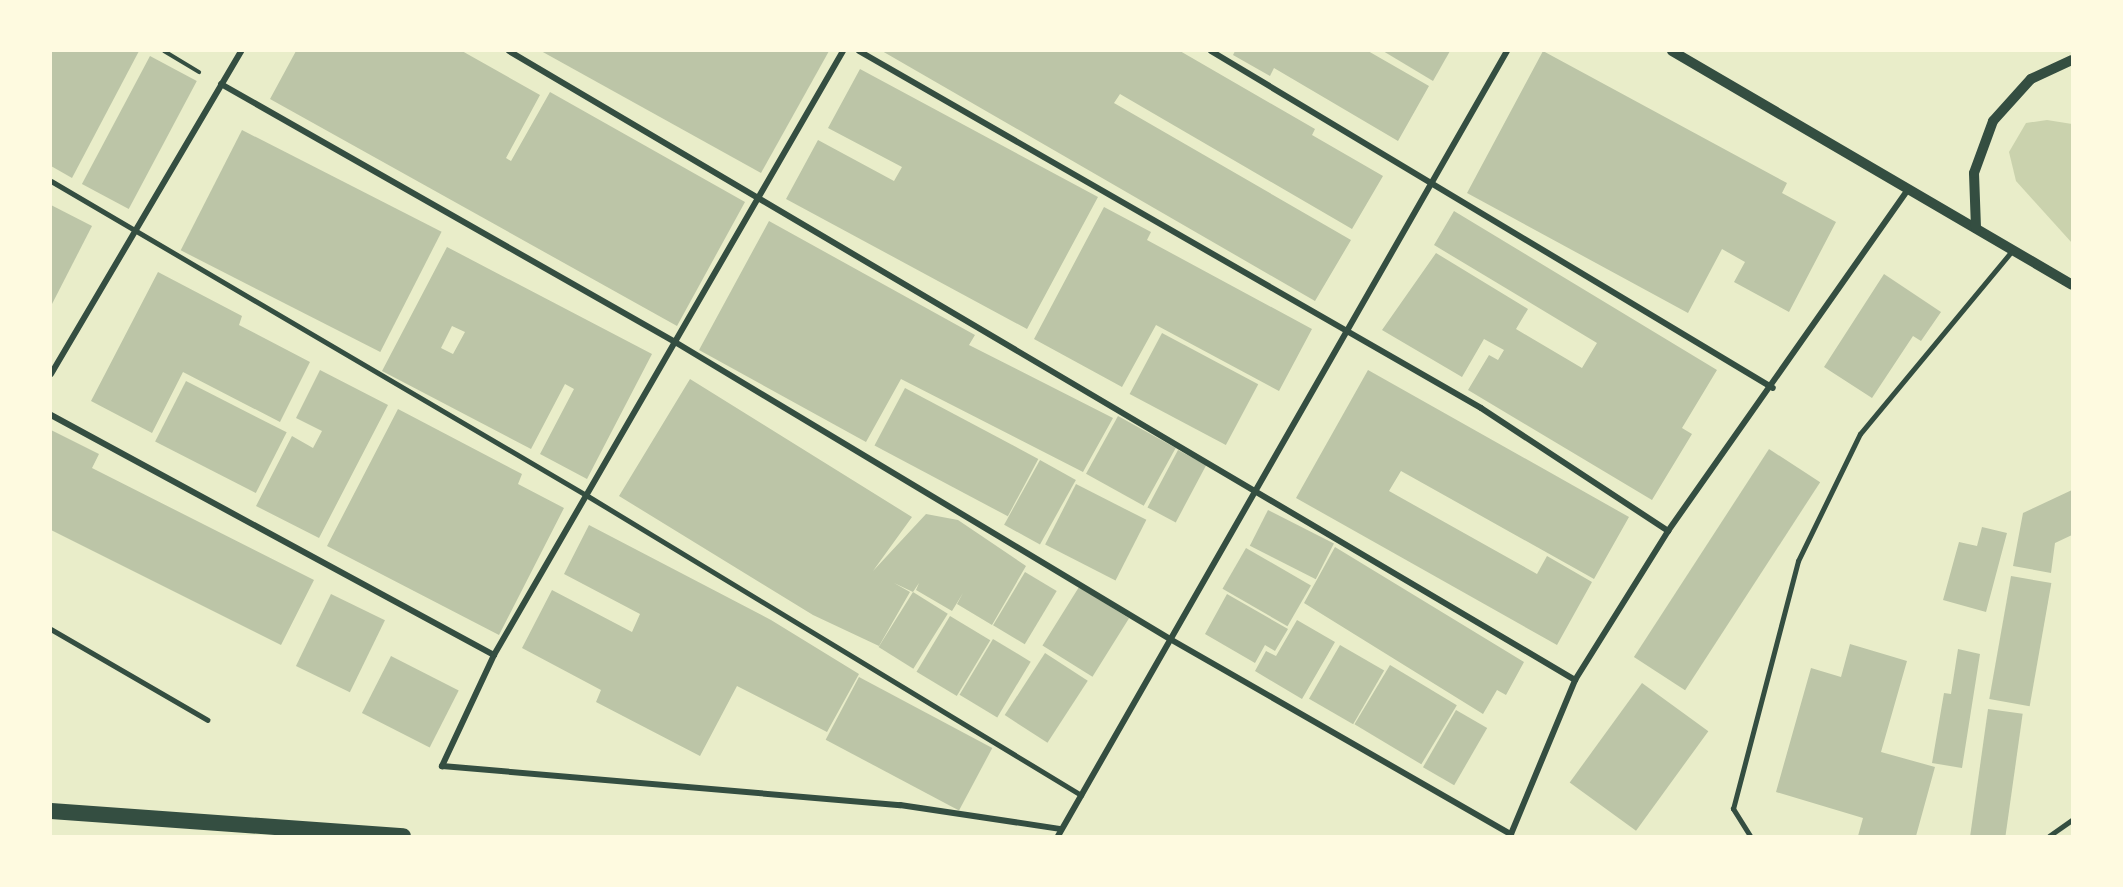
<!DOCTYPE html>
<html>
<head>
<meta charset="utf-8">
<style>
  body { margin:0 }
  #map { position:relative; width:2123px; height:887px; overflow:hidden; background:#e9edc9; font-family:"Source Sans 3",sans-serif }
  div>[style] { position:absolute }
  .green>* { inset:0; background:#cad2ad }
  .building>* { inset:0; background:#bcc5a7; transform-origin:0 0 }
  .path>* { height:4px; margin:-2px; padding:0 2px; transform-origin:2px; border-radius:2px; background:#344e41 }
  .service>* { height:4.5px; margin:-2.25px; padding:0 2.25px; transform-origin:2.25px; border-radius:2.25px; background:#344e41 }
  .pedestrian>* { height:5px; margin:-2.5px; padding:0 2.5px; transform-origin:2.5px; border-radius:2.5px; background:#344e41 }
  .minor>* { height:6px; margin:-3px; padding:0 3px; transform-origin:3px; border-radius:3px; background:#344e41 }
  .tertiary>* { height:10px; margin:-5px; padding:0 5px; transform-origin:5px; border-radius:5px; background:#344e41 }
  .trunk>* { height:16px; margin:-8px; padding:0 8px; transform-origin:8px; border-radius:8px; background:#344e41 }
  span { translate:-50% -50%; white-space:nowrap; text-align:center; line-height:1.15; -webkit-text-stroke:6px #fefae0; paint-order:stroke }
  .frame { position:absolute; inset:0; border:52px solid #fefae0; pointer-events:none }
</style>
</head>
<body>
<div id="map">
  <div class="green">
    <div style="clip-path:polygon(2047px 120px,2072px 124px,2072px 243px,2016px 181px,2009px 152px,2026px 123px)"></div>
  </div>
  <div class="building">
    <div style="clip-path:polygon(51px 51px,139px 51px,72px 178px,51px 166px)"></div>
    <div style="clip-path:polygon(296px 51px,462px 51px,540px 95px,506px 158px,511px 161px,550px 92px,745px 202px,677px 326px,270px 99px)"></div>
    <div style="clip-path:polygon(541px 51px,829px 51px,761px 173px)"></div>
    <div style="clip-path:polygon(882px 51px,1180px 51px,1315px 129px,1312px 135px,1383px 176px,1352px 229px,1120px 94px,1114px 103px,1351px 240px,1315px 301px)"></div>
    <div style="clip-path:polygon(1235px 51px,1368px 51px,1429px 86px,1398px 141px,1274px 68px,1270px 76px,1233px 55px)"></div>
    <div style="clip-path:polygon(1383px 51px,1450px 51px,1433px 81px)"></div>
    <div style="clip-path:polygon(1543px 51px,1787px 183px,1782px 193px,1836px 222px,1789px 312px,1734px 282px,1745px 262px,1722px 249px,1688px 313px,1467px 193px)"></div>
    <div style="left:150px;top:56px;width:53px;height:145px;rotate:28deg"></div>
    <div style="clip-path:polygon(860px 69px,1098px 197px,1027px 329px,786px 199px,818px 140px,894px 181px,902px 167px,828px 128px)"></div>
    <div style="left:242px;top:130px;width:224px;height:135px;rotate:27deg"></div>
    <div style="clip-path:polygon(51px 205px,92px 226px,51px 306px)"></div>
    <div style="clip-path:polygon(1104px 207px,1151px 232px,1147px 240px,1312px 329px,1279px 391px,1156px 325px,1122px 387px,1034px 339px)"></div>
    <div style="clip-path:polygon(1454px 211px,1717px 370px,1682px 428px,1692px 434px,1652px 500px,1468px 390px,1489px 355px,1498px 360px,1504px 350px,1484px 339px,1462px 377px,1382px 330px,1436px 253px,1528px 309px,1516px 329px,1582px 368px,1597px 343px,1434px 245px)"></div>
    <div style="clip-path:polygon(769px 221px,975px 335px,969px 345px,1113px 418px,1083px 472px,901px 379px,866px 442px,699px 350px)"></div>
    <div style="clip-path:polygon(evenodd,447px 247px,652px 354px,587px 479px,540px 454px,574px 389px,565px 384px,531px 449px,382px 371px,447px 247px,452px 326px,465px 332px,453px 354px,441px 348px,452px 326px)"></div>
    <div style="clip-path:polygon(158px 272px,242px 316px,239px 325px,310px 362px,280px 422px,183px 372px,152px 433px,91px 401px)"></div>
    <div style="clip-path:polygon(1884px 274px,1941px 312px,1921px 341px,1913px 336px,1872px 398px,1824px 367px)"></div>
    <div style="left:1162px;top:333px;width:109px;height:69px;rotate:28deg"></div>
    <div style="clip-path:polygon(320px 370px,388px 405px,319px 538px,256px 506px,292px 436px,313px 448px,322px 431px,296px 418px)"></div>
    <div style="clip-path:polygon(1368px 370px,1629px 517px,1594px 579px,1401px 471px,1389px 491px,1537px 574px,1547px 556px,1592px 582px,1557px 645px,1296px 498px)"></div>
    <div style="clip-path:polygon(690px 379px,912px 517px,873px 571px,926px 514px,958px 520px,1026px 566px,992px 625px,957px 604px,963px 593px,952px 611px,916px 590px,919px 583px,913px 592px,894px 583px,910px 592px,879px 646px,813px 615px,619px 496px)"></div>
    <div style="left:186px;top:381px;width:113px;height:68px;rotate:27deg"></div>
    <div style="left:905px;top:388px;width:151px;height:65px;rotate:28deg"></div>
    <div style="clip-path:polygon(398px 409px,522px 474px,518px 484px,564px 508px,499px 635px,327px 546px)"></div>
    <div style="left:1118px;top:416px;width:66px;height:66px;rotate:29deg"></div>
    <div style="clip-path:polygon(51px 430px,99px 454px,92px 468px,314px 580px,281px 645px,51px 530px)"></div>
    <div style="left:1769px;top:449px;width:61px;height:248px;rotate:33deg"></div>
    <div style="left:1178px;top:450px;width:32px;height:65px;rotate:28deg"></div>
    <div style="left:1040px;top:460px;width:41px;height:74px;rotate:29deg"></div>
    <div style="left:1076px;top:484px;width:79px;height:68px;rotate:27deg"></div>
    <div style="clip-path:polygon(2072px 490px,2072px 535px,2055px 543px,2051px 573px,2013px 566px,2023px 513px)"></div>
    <div style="left:1268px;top:510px;width:74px;height:40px;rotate:27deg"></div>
    <div style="clip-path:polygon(589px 525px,771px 620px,859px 674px,827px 732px,737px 686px,700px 756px,596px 702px,601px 690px,522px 648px,552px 590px,632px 632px,640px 614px,564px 574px)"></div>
    <div style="clip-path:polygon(1982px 527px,2007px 533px,1986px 612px,1943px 600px,1959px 542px,1977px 546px)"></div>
    <div style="clip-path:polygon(1335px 547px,1524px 662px,1506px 695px,1497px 690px,1483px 714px,1304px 603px)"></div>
    <div style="left:1246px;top:548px;width:75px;height:47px;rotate:30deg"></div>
    <div style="left:1025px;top:572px;width:37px;height:62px;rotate:31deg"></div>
    <div style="left:2011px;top:576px;width:41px;height:125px;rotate:10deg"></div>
    <div style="left:1079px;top:587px;width:59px;height:69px;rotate:32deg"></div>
    <div style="left:913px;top:592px;width:41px;height:65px;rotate:32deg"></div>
    <div style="left:331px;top:594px;width:60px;height:80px;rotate:26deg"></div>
    <div style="clip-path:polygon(1227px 594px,1288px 629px,1275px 651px,1265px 645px,1255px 663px,1205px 634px)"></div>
    <div style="left:950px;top:616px;width:47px;height:65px;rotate:31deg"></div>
    <div style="clip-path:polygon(1297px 620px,1335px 642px,1302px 699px,1255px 671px,1266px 651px,1276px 656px)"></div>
    <div style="left:993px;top:639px;width:44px;height:65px;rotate:31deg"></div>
    <div style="clip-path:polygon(1850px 644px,1907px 661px,1881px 752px,1935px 767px,1916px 836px,1858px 836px,1863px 818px,1776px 792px,1811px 668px,1841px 677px)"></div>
    <div style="left:1340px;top:645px;width:51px;height:62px;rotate:30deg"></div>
    <div style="clip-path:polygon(1958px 649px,1980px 654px,1962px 768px,1932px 763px,1944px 693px,1951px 694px)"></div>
    <div style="left:1045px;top:653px;width:51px;height:74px;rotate:33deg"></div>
    <div style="left:391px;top:656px;width:76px;height:64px;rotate:27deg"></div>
    <div style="left:1390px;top:665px;width:78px;height:69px;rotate:31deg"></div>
    <div style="left:859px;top:677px;width:151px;height:71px;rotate:28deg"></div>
    <div style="left:1642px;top:683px;width:82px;height:123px;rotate:36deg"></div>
    <div style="left:1988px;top:709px;width:35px;height:129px;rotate:8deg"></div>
    <div style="left:1456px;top:710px;width:36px;height:66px;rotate:30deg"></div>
  </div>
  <div class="path">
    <div style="left:164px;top:51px;width:41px;rotate:31deg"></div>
  </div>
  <div class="service">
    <div style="left:51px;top:629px;width:181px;rotate:30.1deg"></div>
    <div style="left:1750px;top:836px;width:32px;rotate:-122deg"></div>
    <div style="left:1733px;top:809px;width:256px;rotate:-75.3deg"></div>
    <div style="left:1798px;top:561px;width:141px;rotate:-64deg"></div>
    <div style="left:1860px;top:434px;width:239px;rotate:-50.3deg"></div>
    <div style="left:2049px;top:836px;width:28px;rotate:-35deg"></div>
  </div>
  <div class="pedestrian">
    <div style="left:51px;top:181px;width:620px;rotate:30.41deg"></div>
    <div style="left:586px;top:495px;width:579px;rotate:31.22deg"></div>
  </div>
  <div class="minor">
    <div style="left:509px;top:51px;width:1238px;rotate:30.54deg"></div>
    <div style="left:843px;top:51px;width:698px;rotate:120.02deg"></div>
    <div style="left:494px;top:655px;width:123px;rotate:115.1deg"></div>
    <div style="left:442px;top:766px;width:460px;rotate:4.9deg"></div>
    <div style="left:900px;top:805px;width:163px;rotate:8.5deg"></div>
    <div style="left:859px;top:51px;width:717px;rotate:29.85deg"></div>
    <div style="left:1481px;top:408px;width:224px;rotate:33.3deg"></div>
    <div style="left:1211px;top:51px;width:655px;rotate:30.95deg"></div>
    <div style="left:221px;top:84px;width:522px;rotate:29.61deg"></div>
    <div style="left:675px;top:342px;width:577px;rotate:30.96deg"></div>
    <div style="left:1170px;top:639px;width:393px;rotate:29.8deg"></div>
    <div style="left:51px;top:374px;width:375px;rotate:-59.5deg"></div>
    <div style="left:51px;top:415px;width:504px;rotate:28.45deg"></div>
    <div style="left:1511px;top:834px;width:167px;rotate:-67.4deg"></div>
    <div style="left:1575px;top:680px;width:176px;rotate:-58deg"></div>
    <div style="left:1668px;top:531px;width:418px;rotate:-54.9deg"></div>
    <div style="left:1058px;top:836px;width:904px;rotate:-60.23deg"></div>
  </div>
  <div class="tertiary">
    <div style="left:1672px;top:51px;width:463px;rotate:30.3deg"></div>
    <div style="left:1976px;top:228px;width:55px;rotate:-92.1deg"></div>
    <div style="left:1974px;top:173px;width:55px;rotate:-69.9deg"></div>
    <div style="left:1993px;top:121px;width:57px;rotate:-47.9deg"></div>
    <div style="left:2031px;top:79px;width:45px;rotate:-24.9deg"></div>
  </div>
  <div class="trunk">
    <div style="left:51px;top:811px;width:353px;rotate:4.1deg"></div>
  </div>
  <div class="frame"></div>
</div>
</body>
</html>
